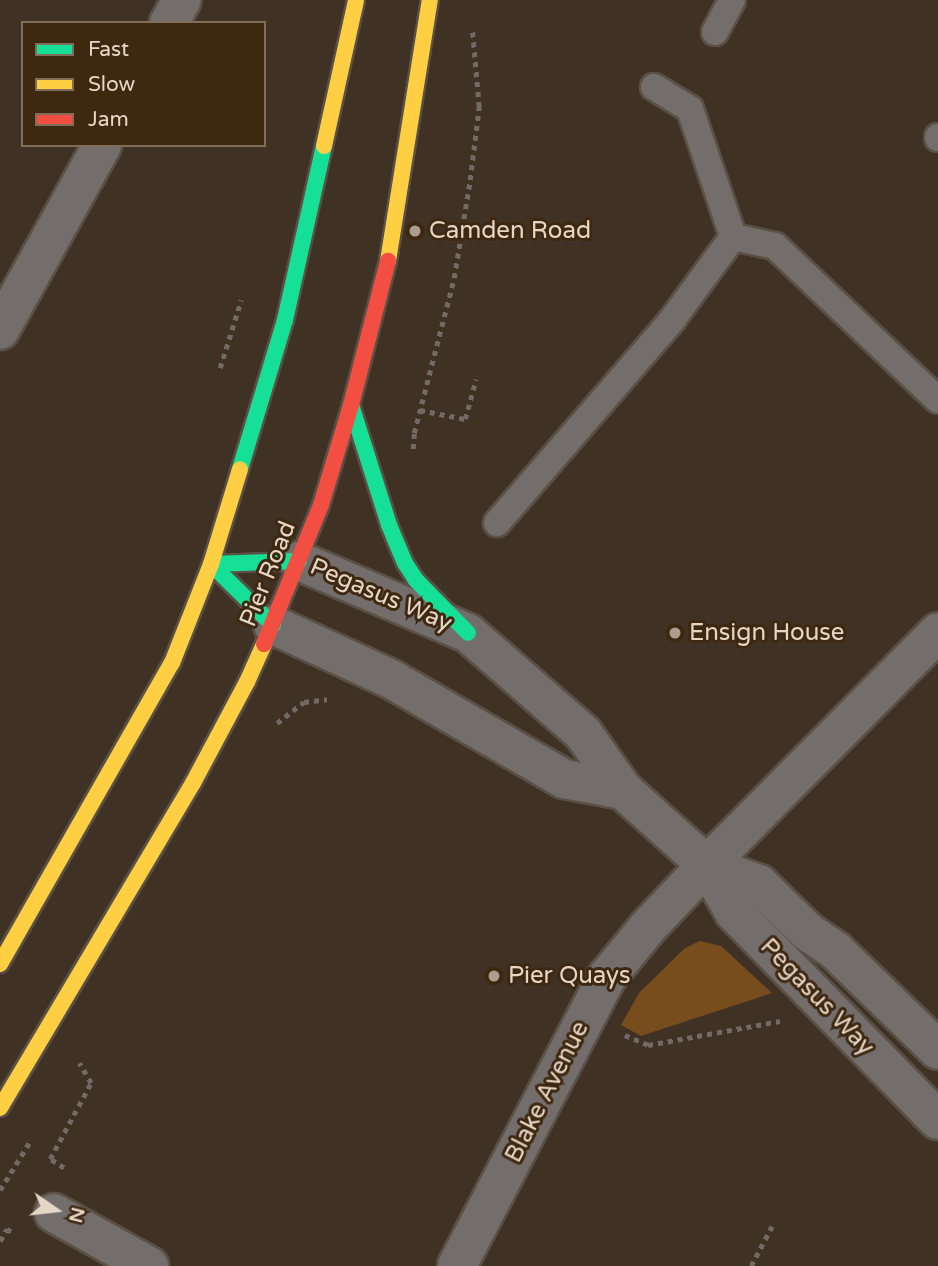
<!DOCTYPE html>
<html>
<head>
<meta charset="utf-8">
<style>
  body { margin:0 }
  #map { position:relative; width:938px; height:1266px; overflow:hidden; background:#3f3225; font-family:"Varela Round",sans-serif }
  div>[style] { position:absolute }
  .green>* { inset:0; background:#784d1d }
  .path>* { height:4.5px; margin-top:-2.25px; transform-origin:0; background:repeating-linear-gradient(90deg,#716a66 0 5px,transparent 0 10px) }
  .roads { filter:drop-shadow(2px 0 #5a5045) drop-shadow(-2px 0 #5a5045) drop-shadow(0 2px #5a5045) drop-shadow(0 -2px #5a5045) }
  .lane>* { height:26px; margin:-13px; padding:0 13px; transform-origin:13px; border-radius:13px; background:#736d6c }
  .street>* { height:38px; margin:-19px; padding:0 19px; transform-origin:19px; border-radius:19px; background:#736d6c }
  .fast>* { height:16px; margin:-8px; padding:0 8px; transform-origin:8px; border-radius:8px; background:#16e098 }
  .slow>* { height:16px; margin:-8px; padding:0 8px; transform-origin:8px; border-radius:8px; background:#ffcf43 }
  .jam>* { height:16px; margin:-8px; padding:0 8px; transform-origin:8px; border-radius:8px; background:#f24e42 }
  .dots>* { width:19px; height:19px; translate:-50% -50%; box-sizing:border-box; border:4px solid #3f2810; border-radius:50% }
  span { translate:-50% -50%; white-space:nowrap; text-align:center; line-height:1.15; -webkit-text-stroke:6px #3f2810; paint-order:stroke }
  .poi-label { font-size:24px; color:#e5d6c8 }
  .left { translate:0 -50%; text-align:left }
  .street-label { font-size:24px; color:#e5d6c8 }
  .legend { position:absolute; left:21px; top:21px; width:245px; height:126px; box-sizing:border-box; background:#3f2810; border:2px solid #816e5a; margin:0; padding:9px 12px; list-style:none; font-size:21px; color:#e5d6c8 }
  .legend li { display:flex; align-items:center; gap:14px; height:35px }
  .legend b { width:35px; border:2px solid #816e5a }
  .north { position:absolute; left:21px; top:1175px; width:70px; height:70px; -webkit-text-stroke:5px #3f2810; paint-order:stroke; rotate:104deg; font-size:19px; font-weight:700; line-height:28px; text-align:center; color:#e5d6c8 }
  .north::after { content:''; display:block; margin:auto; width:24px; height:32px; background:#e5d6c8; clip-path:polygon(50% 0,100% 100%,50% 72%,0 100%) }
</style>
</head>
<body>
<div id="map">
  <div class="green">
    <div style="clip-path:polygon(700px 941px,721px 946px,772px 993px,641px 1036px,621px 1025px,639px 993px,685px 948px)"></div>
  </div>
  <div class="path">
    <div style="left:220px;top:368px;width:71px;rotate:-72.8deg"></div>
    <div style="left:420px;top:410px;width:46px;rotate:11.3deg"></div>
    <div style="left:465px;top:419px;width:41px;rotate:-74.6deg"></div>
    <div style="left:413px;top:449px;width:16px;rotate:-86deg"></div>
    <div style="left:414px;top:433px;width:160px;rotate:-75.5deg"></div>
    <div style="left:454px;top:278px;width:99px;rotate:-80.7deg"></div>
    <div style="left:470px;top:180px;width:74px;rotate:-83deg"></div>
    <div style="left:479px;top:107px;width:79px;rotate:-95.1deg"></div>
    <div style="left:277px;top:723px;width:34px;rotate:-38deg"></div>
    <div style="left:304px;top:702px;width:23px;rotate:-7deg"></div>
    <div style="left:625px;top:1035px;width:25px;rotate:23deg"></div>
    <div style="left:648px;top:1045px;width:134px;rotate:-10.3deg"></div>
    <div style="left:64px;top:1168px;width:17px;rotate:-147deg"></div>
    <div style="left:50px;top:1159px;width:86px;rotate:-61.7deg"></div>
    <div style="left:91px;top:1083px;width:23px;rotate:-121deg"></div>
    <div style="left:0;top:1190px;width:55px;rotate:-58.3deg"></div>
    <div style="left:0;top:1241px;width:14px;rotate:-60deg"></div>
    <div style="left:7px;top:1229px;width:6px;rotate:31deg"></div>
    <div style="left:751px;top:1266px;width:45px;rotate:-62.3deg"></div>
  </div>
  <div class="roads">
    <div class="lane">
      <div style="left:715px;top:32px;width:36px;rotate:-62deg"></div>
      <div style="left:654px;top:87px;width:42px;rotate:31.4deg"></div>
      <div style="left:690px;top:109px;width:135px;rotate:71.4deg"></div>
      <div style="left:938px;top:137px;width:1px;rotate:90deg"></div>
      <div style="left:497px;top:523px;width:268px;rotate:-49.2deg"></div>
      <div style="left:672px;top:320px;width:103px;rotate:-53.7deg"></div>
      <div style="left:733px;top:237px;width:43px;rotate:12.1deg"></div>
      <div style="left:775px;top:246px;width:224px;rotate:43.4deg"></div>
    </div>
    <div class="street">
      <div style="left:169px;top:23px;width:26px;rotate:-61deg"></div>
      <div style="left:0;top:330px;width:211px;rotate:-61.1deg"></div>
      <div style="left:299px;top:561px;width:184px;rotate:23.1deg"></div>
      <div style="left:468px;top:633px;width:152px;rotate:41deg"></div>
      <div style="left:583px;top:733px;width:70px;rotate:54.9deg"></div>
      <div style="left:623px;top:790px;width:113px;rotate:41.8deg"></div>
      <div style="left:707px;top:865px;width:54px;rotate:60.1deg"></div>
      <div style="left:734px;top:912px;width:291px;rotate:45.6deg"></div>
      <div style="left:273px;top:625px;width:130px;rotate:24.6deg"></div>
      <div style="left:391px;top:679px;width:200px;rotate:30deg"></div>
      <div style="left:564px;top:779px;width:60px;rotate:10.6deg"></div>
      <div style="left:707px;top:865px;width:55px;rotate:20.1deg"></div>
      <div style="left:759px;top:884px;width:69px;rotate:44.4deg"></div>
      <div style="left:808px;top:932px;width:34px;rotate:34deg"></div>
      <div style="left:836px;top:951px;width:142px;rotate:44.1deg"></div>
      <div style="left:54px;top:1213px;width:109px;rotate:29.2deg"></div>
      <div style="left:457px;top:1266px;width:326px;rotate:-62.6deg"></div>
      <div style="left:607px;top:977px;width:65px;rotate:-50.6deg"></div>
      <div style="left:648px;top:927px;width:86px;rotate:-46.4deg"></div>
      <div style="left:707px;top:865px;width:328px;rotate:-45.2deg"></div>
    </div>
    <div class="fast">
      <div style="left:351px;top:405px;width:126px;rotate:72.4deg"></div>
      <div style="left:389px;top:525px;width:41px;rotate:67.2deg"></div>
      <div style="left:405px;top:563px;width:20px;rotate:57deg"></div>
      <div style="left:416px;top:580px;width:74px;rotate:45.5deg"></div>
      <div style="left:240px;top:469px;width:156px;rotate:-73.2deg"></div>
      <div style="left:285px;top:320px;width:178px;rotate:-77.4deg"></div>
      <div style="left:211px;top:564px;width:88px;rotate:-2deg"></div>
      <div style="left:211px;top:564px;width:87px;rotate:44.5deg"></div>
    </div>
    <div class="slow">
      <div style="left:324px;top:146px;width:149px;rotate:-77.6deg"></div>
      <div style="left:388px;top:261px;width:264px;rotate:-80.9deg"></div>
      <div style="left:0;top:964px;width:347px;rotate:-60.3deg"></div>
      <div style="left:172px;top:663px;width:106px;rotate:-68.5deg"></div>
      <div style="left:211px;top:564px;width:99px;rotate:-73deg"></div>
      <div style="left:0;top:1108px;width:378px;rotate:-59.3deg"></div>
      <div style="left:193px;top:783px;width:115px;rotate:-61.9deg"></div>
      <div style="left:247px;top:682px;width:42px;rotate:-65.9deg"></div>
    </div>
    <div class="jam">
      <div style="left:264px;top:644px;width:150px;rotate:-67.7deg"></div>
      <div style="left:321px;top:505px;width:104px;rotate:-73.3deg"></div>
      <div style="left:351px;top:405px;width:149px;rotate:-75.6deg"></div>
    </div>
  </div>
  <div class="dots">
    <div style="left:415px;top:231px;background:#ab9d8f"></div>
    <div style="left:675px;top:633px;background:#ab9d8f"></div>
    <div style="left:494px;top:976px;background:#ab9d8f"></div>
  </div>
  <div class="poi-label">
    <span class="left" style="left:429px;top:231px">Camden Road</span>
    <span class="left" style="left:689px;top:633px">Ensign House</span>
    <span class="left" style="left:508px;top:976px">Pier Quays</span>
  </div>
  <div class="street-label">
    <span style="left:268px;top:574px;rotate:-68deg">Pier Road</span>
    <span style="left:381px;top:595px;rotate:23deg">Pegasus Way</span>
    <span style="left:817px;top:997px;rotate:46deg">Pegasus Way</span>
    <span style="left:547px;top:1092px;rotate:-63deg">Blake Avenue</span>
  </div>
  <ul class="legend">
  <li><b style="height:9px;background:#16e098"></b>Fast</li>
  <li><b style="height:9px;background:#ffcf43"></b>Slow</li>
  <li><b style="height:9px;background:#f24e42"></b>Jam</li>
  </ul>
  <div class="north">N</div>
</div>
</body>
</html>
